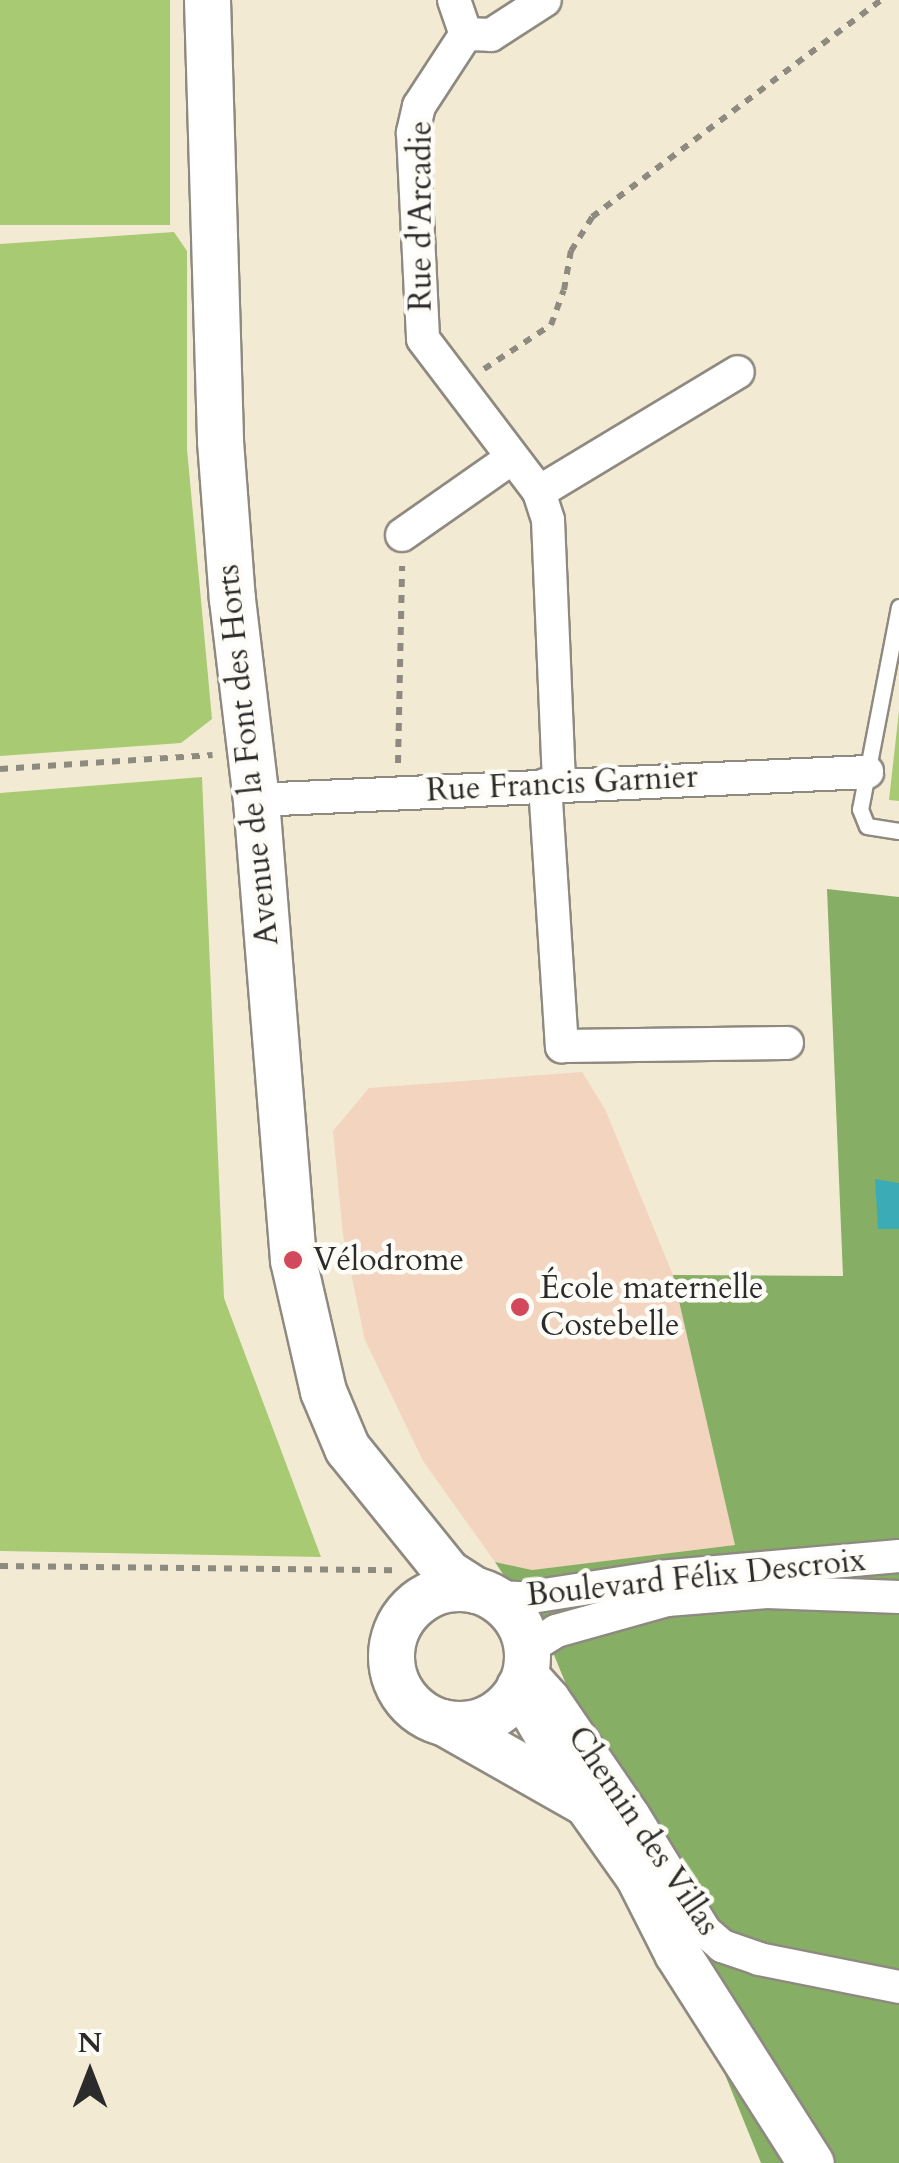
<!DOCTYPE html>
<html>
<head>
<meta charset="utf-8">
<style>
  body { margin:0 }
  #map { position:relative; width:899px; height:2163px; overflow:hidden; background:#f3ead4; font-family:Cardo,serif }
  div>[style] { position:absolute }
  .built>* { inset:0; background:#f3d4bf }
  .green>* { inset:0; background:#a8ca72; transform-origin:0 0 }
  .forest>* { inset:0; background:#86ae64 }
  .water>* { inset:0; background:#3bacb5 }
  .path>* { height:6px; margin-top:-3px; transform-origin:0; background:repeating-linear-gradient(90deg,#8f8a80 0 8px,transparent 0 16px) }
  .roads { filter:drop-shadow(2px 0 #8f8a80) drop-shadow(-2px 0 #8f8a80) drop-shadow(0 2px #8f8a80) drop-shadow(0 -2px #8f8a80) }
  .service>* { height:15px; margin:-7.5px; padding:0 7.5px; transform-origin:7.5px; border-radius:7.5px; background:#fff }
  .minor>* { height:32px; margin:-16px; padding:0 16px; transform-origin:16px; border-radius:16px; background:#fff }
  .secondary>* { height:45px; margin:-22.5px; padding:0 22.5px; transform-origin:22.5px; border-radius:22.5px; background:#fff }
  .secondary>.ring { margin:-22.5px; padding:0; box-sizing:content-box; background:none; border:45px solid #fff; border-radius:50% }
  .dots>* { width:28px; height:28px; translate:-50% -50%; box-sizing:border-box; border:5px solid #fdfcf7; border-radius:50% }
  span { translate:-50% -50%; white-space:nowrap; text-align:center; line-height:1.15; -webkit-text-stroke:9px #fdfcf7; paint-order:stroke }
  .street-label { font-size:32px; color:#2b2b2b }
  .poi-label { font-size:32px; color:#2b2b2b }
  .left { translate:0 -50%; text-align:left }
  .north { position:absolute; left:40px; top:2023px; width:100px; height:100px; -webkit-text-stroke:8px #fdfcf7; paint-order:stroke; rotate:0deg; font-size:28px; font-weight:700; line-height:40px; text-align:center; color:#2b2b2b }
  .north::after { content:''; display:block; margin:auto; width:35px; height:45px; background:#2b2b2b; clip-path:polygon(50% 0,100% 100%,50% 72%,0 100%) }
</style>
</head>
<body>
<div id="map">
  <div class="built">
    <div style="clip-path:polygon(582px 1072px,605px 1109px,673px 1275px,735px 1545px,532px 1570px,495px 1562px,423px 1461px,365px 1340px,343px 1235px,333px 1131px,369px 1088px)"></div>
  </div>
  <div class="green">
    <div style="left:0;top:0;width:170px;height:225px"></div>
    <div style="clip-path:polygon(174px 232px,187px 251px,187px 449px,212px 719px,181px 743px,0 756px,0 244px)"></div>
    <div style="clip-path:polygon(899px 711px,899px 801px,889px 800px)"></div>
    <div style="clip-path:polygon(202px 777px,224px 1298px,321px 1557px,0 1551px,0 793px)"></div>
  </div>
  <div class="forest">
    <div style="clip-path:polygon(827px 889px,899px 897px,899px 2163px,761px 2163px,550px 1645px,495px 1562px,532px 1570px,735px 1545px,673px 1275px,843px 1276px)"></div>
  </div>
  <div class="water">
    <div style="clip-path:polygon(875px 1179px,899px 1183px,899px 1229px,878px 1229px)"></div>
  </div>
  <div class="path">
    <div style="left:484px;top:369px;width:80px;rotate:-33.3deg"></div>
    <div style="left:551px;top:325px;width:37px;rotate:-70deg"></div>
    <div style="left:564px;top:290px;width:40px;rotate:-80deg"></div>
    <div style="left:571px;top:251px;width:40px;rotate:-58deg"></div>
    <div style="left:592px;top:217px;width:361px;rotate:-36.9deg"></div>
    <div style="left:398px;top:763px;width:197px;rotate:-88.8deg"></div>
    <div style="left:0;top:769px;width:213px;rotate:-3.8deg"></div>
    <div style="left:0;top:1566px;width:394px;rotate:0.6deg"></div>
  </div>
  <div class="roads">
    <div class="service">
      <div style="left:899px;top:607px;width:206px;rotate:100.9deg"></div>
      <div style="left:860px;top:809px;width:18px;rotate:68deg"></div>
      <div style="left:867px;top:826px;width:32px;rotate:9deg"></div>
    </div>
    <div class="minor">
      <div style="left:454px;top:0;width:36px;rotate:71deg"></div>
      <div style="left:466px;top:34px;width:86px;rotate:123.1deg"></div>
      <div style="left:419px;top:106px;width:28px;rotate:103deg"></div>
      <div style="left:413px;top:133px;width:206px;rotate:87.2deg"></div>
      <div style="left:423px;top:339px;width:192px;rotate:52.8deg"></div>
      <div style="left:539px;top:492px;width:29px;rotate:72deg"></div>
      <div style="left:548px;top:520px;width:263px;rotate:87.6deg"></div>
      <div style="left:466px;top:34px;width:25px;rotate:2deg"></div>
      <div style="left:491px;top:35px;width:64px;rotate:-32.9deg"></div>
      <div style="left:539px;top:492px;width:232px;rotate:-31.1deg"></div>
      <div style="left:402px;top:535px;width:134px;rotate:-35deg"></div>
      <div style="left:545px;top:785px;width:262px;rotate:86.3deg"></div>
      <div style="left:562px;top:1046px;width:225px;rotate:-0.8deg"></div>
      <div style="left:256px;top:800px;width:612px;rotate:-2.62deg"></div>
      <div style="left:493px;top:1597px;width:32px;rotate:2deg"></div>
      <div style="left:525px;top:1598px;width:136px;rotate:-8.9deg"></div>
      <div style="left:659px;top:1577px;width:241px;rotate:-5deg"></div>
      <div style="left:526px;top:1650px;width:36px;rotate:-32deg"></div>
      <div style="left:556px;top:1631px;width:115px;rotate:-15.6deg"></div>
      <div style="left:667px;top:1600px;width:100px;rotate:-4.6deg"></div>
      <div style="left:767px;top:1592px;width:132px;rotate:2.2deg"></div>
      <div style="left:526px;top:1667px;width:40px;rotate:48deg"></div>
      <div style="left:553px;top:1697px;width:142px;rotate:55.6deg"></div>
      <div style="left:633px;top:1814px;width:137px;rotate:58.4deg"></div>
      <div style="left:705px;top:1931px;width:23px;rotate:41deg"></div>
      <div style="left:722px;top:1946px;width:39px;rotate:19deg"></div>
      <div style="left:759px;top:1959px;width:143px;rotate:11.3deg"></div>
    </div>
    <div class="secondary">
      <div style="left:207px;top:0;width:441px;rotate:88.3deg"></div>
      <div style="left:220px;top:441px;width:158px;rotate:85.7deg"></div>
      <div style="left:232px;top:599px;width:202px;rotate:83.2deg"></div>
      <div style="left:256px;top:800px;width:461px;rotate:85.4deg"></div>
      <div style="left:293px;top:1260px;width:134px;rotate:77.1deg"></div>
      <div style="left:323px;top:1391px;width:62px;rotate:67.2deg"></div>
      <div style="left:347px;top:1448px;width:159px;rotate:51.1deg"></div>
      <div style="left:447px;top:1572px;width:33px;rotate:33deg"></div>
      <div class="ring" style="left:391px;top:1588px;width:91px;height:91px"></div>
      <div style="left:519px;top:1687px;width:135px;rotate:59.8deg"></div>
      <div style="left:587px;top:1804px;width:88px;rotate:54.7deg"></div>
      <div style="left:638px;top:1876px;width:86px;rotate:63.1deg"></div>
      <div style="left:677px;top:1953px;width:249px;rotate:57.5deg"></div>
      <div style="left:443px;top:1722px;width:159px;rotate:29.5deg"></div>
    </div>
  </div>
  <div class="dots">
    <div style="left:293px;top:1260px;background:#d1495b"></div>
    <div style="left:520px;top:1307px;background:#d1495b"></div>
  </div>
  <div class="street-label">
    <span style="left:421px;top:216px;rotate:-90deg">Rue d'Arcadie</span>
    <span style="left:248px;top:755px;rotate:-96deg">Avenue de la Font des Horts</span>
    <span style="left:562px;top:784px;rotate:-3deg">Rue Francis Garnier</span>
    <span style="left:696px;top:1578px;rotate:-6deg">Boulevard Félix Descroix</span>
    <span style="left:643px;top:1831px;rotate:56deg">Chemin des Villas</span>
  </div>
  <div class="poi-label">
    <span class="left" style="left:313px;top:1260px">Vélodrome</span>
    <span class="left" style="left:540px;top:1307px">École maternelle<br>Costebelle</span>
  </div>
  <div class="north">N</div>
</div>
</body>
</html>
